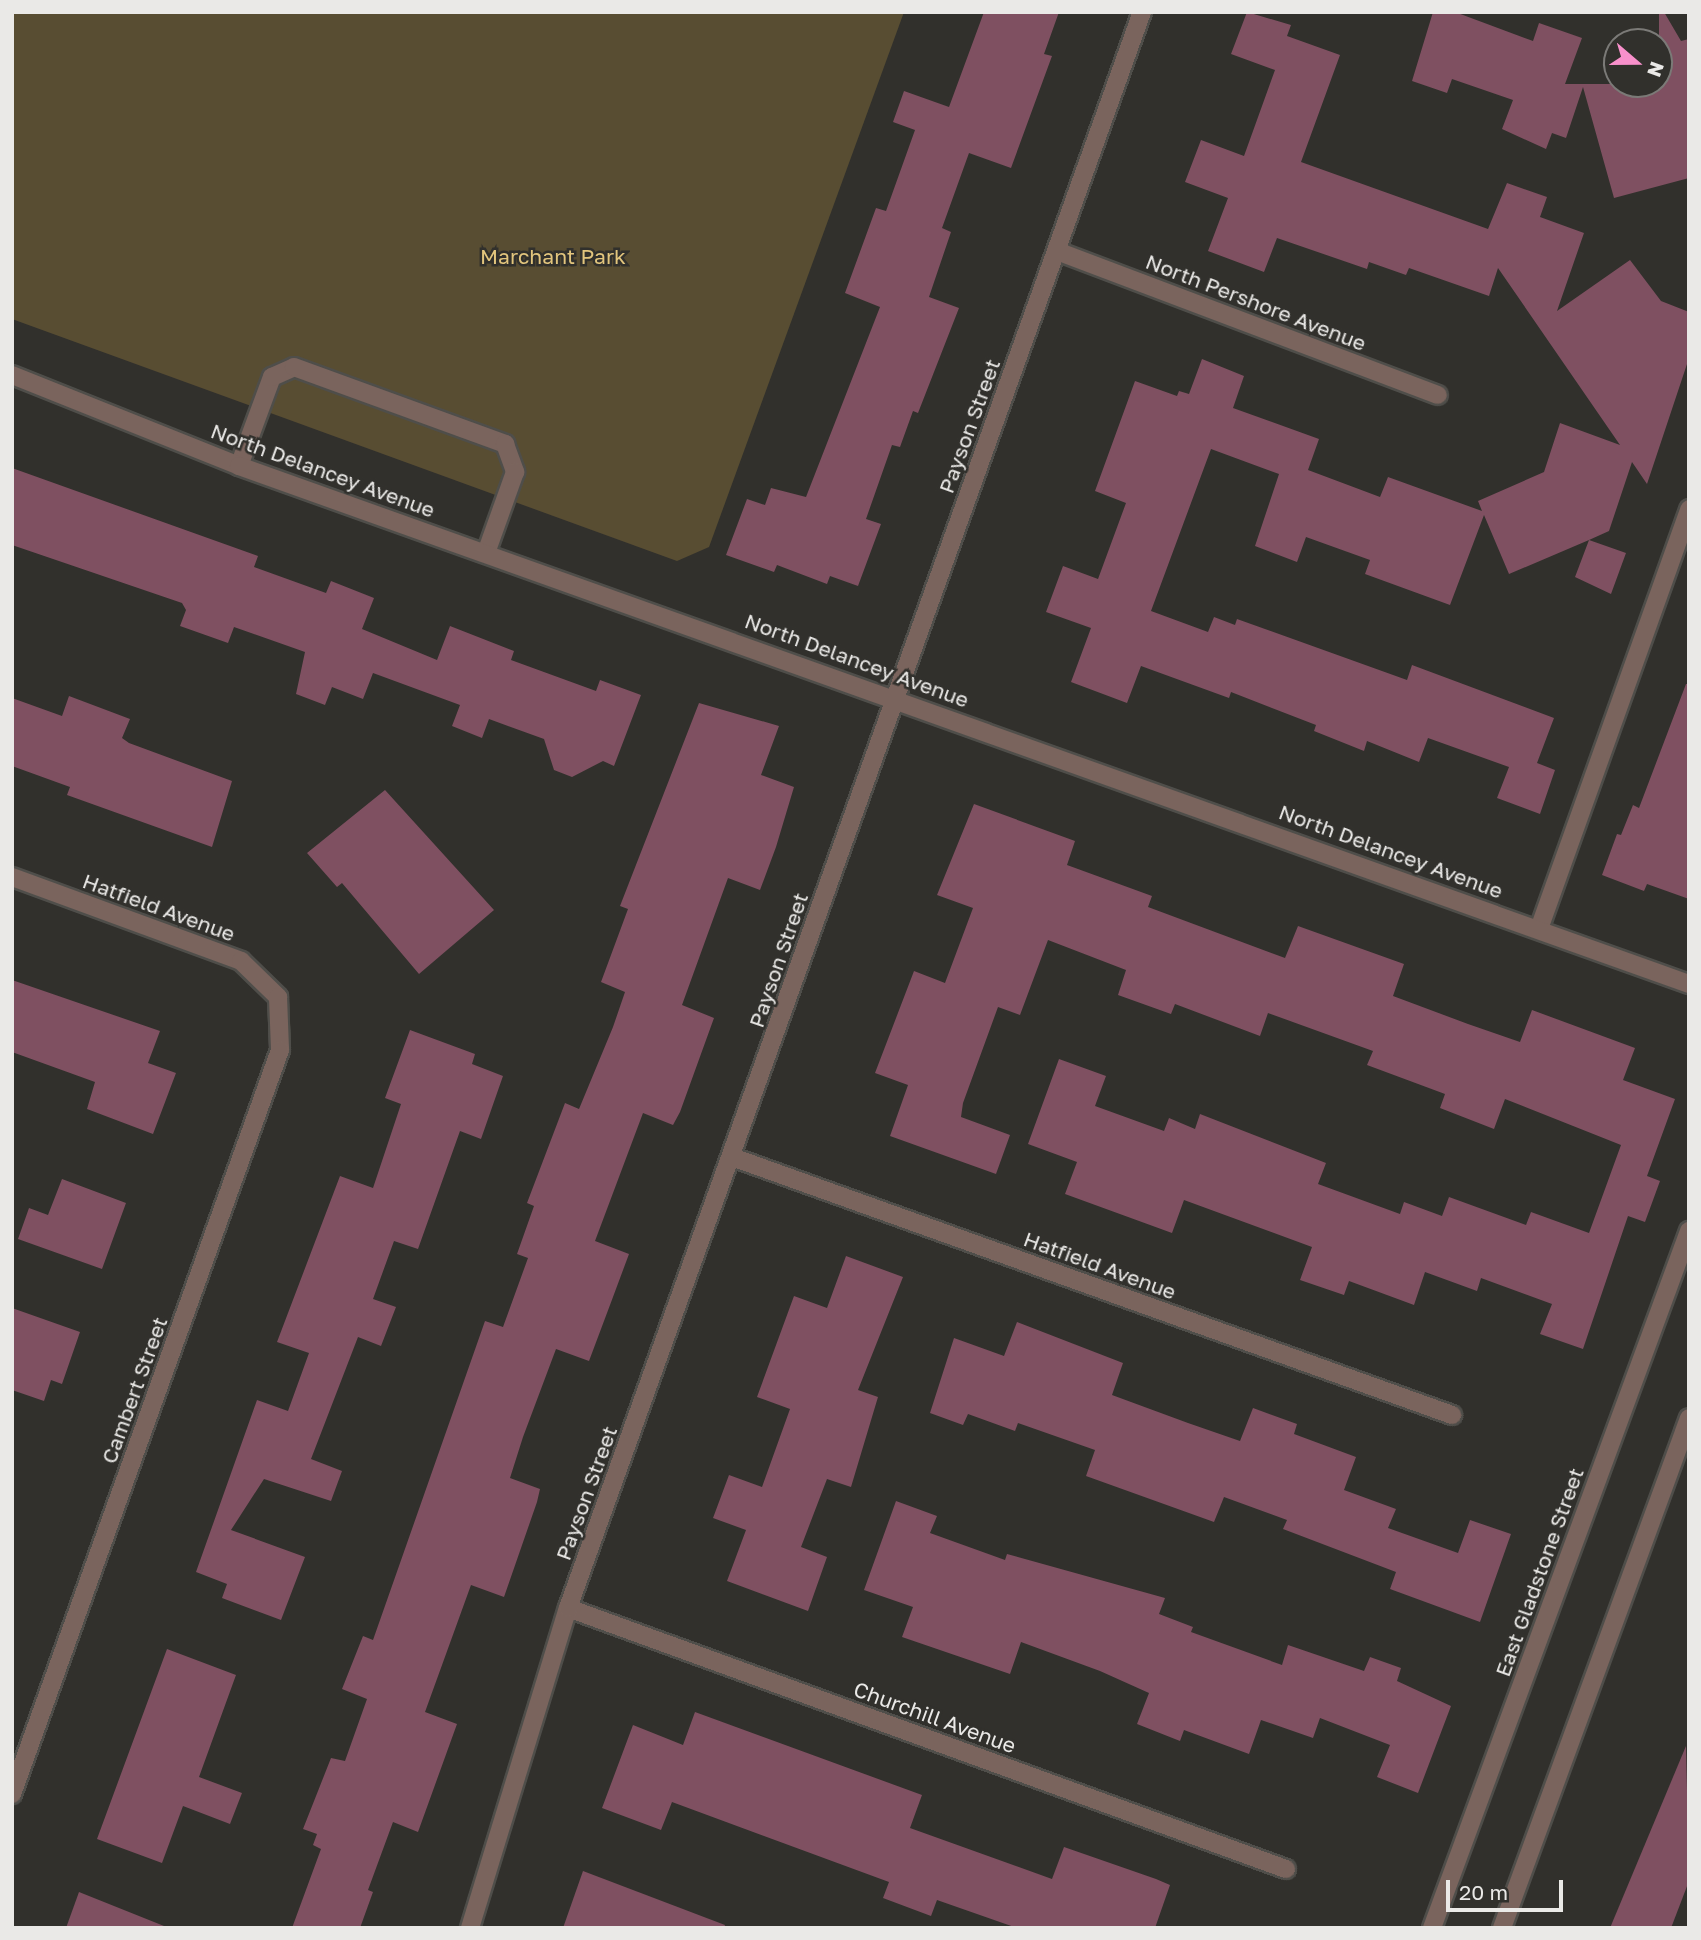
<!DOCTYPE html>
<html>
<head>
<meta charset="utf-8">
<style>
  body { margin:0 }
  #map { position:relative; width:1701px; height:1940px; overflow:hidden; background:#31302c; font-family:"Golos Text",sans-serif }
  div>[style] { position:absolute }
  .green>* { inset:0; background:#584d32 }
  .building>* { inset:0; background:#7f5061 }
  .roads { filter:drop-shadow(2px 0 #4f4e4a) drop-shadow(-2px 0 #4f4e4a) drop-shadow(0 2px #4f4e4a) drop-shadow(0 -2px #4f4e4a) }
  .service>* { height:18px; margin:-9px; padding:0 9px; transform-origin:9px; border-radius:9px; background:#7a645d }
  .minor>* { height:18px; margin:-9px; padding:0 9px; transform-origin:9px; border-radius:9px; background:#7a645d }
  .tertiary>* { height:18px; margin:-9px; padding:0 9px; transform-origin:9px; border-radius:9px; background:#7a645d }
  span { translate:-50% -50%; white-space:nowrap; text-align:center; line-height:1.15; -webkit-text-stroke:5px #31302c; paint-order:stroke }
  .park-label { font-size:21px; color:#e2c57d }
  .street-label { font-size:21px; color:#eae9e7 }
  .frame { position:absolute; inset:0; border:14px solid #eae9e7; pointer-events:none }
  .north { position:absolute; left:1603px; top:28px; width:70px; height:70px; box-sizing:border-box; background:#31302c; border:2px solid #7b7a77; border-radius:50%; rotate:110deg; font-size:19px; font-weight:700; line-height:28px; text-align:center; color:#eae9e7 }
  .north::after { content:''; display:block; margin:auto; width:24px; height:32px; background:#f890cb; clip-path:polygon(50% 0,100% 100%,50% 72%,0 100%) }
  .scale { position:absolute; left:1446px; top:1880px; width:117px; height:32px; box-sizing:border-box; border:4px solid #eae9e7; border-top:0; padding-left:9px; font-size:21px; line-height:24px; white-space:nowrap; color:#eae9e7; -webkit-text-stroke:5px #31302c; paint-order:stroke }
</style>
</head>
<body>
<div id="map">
  <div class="green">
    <div style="clip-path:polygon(12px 12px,904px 12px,709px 547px,677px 561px,12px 319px)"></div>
  </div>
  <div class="building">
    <div style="clip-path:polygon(984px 12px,1059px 12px,1044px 54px,1052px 56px,1011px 168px,969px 153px,942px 228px,951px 232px,929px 297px,959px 308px,918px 413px,913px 411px,900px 447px,892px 445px,866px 519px,881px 524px,858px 586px,830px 576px,827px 584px,777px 565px,774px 572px,726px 555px,747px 499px,765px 505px,771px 488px,806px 497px,880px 307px,845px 293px,876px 208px,886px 211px,915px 130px,893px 122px,904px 91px,949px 107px)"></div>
    <div style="clip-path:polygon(1247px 12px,1291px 25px,1287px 36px,1340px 55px,1301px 162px,1488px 229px,1507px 183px,1547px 197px,1540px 217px,1584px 233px,1557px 311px,1630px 260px,1661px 301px,1689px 312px,1689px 358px,1647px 484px,1632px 462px,1609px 531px,1589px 540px,1626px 553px,1611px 594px,1575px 577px,1589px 540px,1509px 574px,1484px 515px,1450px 605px,1365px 574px,1370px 560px,1306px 537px,1297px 562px,1255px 546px,1279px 474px,1211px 449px,1151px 611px,1208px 632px,1214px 617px,1235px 625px,1237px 619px,1407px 680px,1412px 665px,1554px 718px,1537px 763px,1555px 770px,1540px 814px,1497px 798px,1509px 767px,1428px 738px,1419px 762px,1367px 741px,1364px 751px,1314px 731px,1316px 725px,1231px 692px,1229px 698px,1141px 666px,1127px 703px,1071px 682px,1091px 628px,1046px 612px,1063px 566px,1098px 579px,1126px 503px,1095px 491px,1135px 381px,1177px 396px,1179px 391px,1189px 394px,1202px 359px,1244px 376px,1233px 408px,1319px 439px,1308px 470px,1380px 497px,1388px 477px,1482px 511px,1478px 501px,1544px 472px,1560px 423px,1620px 445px,1498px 268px,1489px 296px,1409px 268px,1406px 275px,1369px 262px,1367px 269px,1277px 238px,1264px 272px,1208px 251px,1228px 198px,1185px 182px,1201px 140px,1244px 156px,1275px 70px,1231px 54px)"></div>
    <div style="clip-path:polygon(1433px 12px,1455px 12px,1533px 41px,1539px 23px,1582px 38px,1565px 84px,1659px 84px,1659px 12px,1664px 12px,1681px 41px,1689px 39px,1689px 178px,1614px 198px,1583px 87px,1566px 138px,1552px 133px,1546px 149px,1502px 129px,1513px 100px,1452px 79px,1447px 93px,1412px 81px)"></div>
    <div style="clip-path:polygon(12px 468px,258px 556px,254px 567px,326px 593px,331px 581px,374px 598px,362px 629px,437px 660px,450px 626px,514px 651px,511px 660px,596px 691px,600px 680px,641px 695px,614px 766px,603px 761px,572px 777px,554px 770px,544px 739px,489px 719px,482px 738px,452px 726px,460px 705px,373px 673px,363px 699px,332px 687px,325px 705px,296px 694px,305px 652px,234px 627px,228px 643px,180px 626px,186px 610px,182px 603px,12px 545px)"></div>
    <div style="clip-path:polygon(1686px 684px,1689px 684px,1689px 899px,1647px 884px,1644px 891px,1602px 875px,1617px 834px,1621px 835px,1633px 805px,1639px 808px)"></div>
    <div style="clip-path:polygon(69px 696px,130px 719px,122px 738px,129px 743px,232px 781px,212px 847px,67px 795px,70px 787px,12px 766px,12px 698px,62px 716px)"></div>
    <div style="clip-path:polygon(699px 703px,779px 726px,761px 775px,794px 787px,776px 847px,760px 890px,728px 878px,682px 1005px,714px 1018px,680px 1112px,673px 1125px,643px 1113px,595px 1241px,629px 1254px,613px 1297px,589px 1361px,556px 1349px,523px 1437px,510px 1478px,540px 1489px,537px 1502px,504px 1597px,471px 1585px,425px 1712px,457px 1724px,418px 1832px,393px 1822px,368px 1890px,373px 1892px,360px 1928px,292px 1928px,321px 1849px,313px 1845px,317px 1834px,303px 1829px,331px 1758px,345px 1761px,367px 1699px,342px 1689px,363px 1636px,373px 1640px,485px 1321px,503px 1327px,528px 1258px,517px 1254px,534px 1206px,527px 1203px,565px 1103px,579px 1109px,613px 1027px,625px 992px,601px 982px,628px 909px,620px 906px)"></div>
    <div style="clip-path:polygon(385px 790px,494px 910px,419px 974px,342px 883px,337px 887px,307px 853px)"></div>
    <div style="clip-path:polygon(974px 804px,1075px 841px,1067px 865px,1152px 896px,1148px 907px,1285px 958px,1298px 926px,1404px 964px,1393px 996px,1468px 1024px,1520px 1042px,1532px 1010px,1635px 1048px,1623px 1080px,1675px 1099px,1647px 1176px,1660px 1181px,1645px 1222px,1628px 1216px,1583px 1349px,1540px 1334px,1552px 1304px,1481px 1278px,1477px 1291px,1425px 1272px,1414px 1305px,1349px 1281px,1344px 1295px,1300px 1280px,1312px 1247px,1184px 1200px,1172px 1233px,1065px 1194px,1077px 1162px,1028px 1144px,1059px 1059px,1106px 1076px,1095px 1106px,1164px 1131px,1169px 1118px,1195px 1129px,1200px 1114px,1326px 1163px,1318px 1184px,1400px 1214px,1404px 1202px,1442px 1216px,1449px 1197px,1526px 1225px,1531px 1212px,1589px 1233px,1621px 1145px,1505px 1099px,1494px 1129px,1440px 1108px,1445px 1094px,1367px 1065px,1373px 1051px,1268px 1013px,1260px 1036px,1175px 1004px,1171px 1014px,1118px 995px,1126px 970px,1048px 940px,1020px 1015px,998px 1007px,963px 1103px,961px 1117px,1010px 1135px,996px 1174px,890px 1136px,908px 1085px,875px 1073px,914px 971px,945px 983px,973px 908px,937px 895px)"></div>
    <div style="clip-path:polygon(12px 980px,160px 1031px,148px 1063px,176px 1073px,153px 1134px,87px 1109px,95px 1082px,12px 1052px)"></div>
    <div style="clip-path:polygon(410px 1030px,475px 1054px,472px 1064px,503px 1076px,481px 1139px,460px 1131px,418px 1249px,394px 1241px,373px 1299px,396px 1307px,381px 1346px,358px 1337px,311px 1459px,342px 1471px,331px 1501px,264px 1479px,231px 1530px,305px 1557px,281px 1620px,222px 1598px,227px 1584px,196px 1572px,257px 1400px,288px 1411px,309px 1353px,277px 1342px,340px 1176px,373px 1188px,401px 1104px,385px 1098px)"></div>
    <div style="clip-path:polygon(62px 1179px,126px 1203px,102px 1269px,18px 1239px,29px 1208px,48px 1215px)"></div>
    <div style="clip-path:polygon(846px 1256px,903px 1277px,858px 1390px,878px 1397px,851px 1487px,827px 1479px,801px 1547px,827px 1557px,808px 1611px,727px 1581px,746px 1530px,713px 1518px,729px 1475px,762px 1487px,790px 1409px,757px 1397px,794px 1296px,827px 1308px)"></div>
    <div style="clip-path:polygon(12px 1308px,80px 1332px,62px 1384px,51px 1380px,44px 1401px,12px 1390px)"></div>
    <div style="clip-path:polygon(1017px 1322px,1123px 1363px,1112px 1395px,1188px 1423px,1240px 1441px,1253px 1408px,1297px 1424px,1294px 1434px,1356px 1457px,1344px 1490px,1396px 1509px,1388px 1528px,1458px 1553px,1470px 1520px,1511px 1534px,1480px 1622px,1390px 1589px,1396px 1572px,1283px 1529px,1287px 1520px,1224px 1497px,1214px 1522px,1086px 1476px,1095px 1450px,1018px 1423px,1015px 1431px,968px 1414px,963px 1425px,930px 1413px,954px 1338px,1004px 1356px)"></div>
    <div style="clip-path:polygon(896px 1501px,937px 1516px,930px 1533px,1005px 1560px,1007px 1554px,1165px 1598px,1159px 1614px,1193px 1627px,1191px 1632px,1282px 1665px,1288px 1645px,1364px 1671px,1370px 1657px,1401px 1668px,1397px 1681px,1451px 1706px,1418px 1793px,1377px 1777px,1390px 1745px,1320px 1718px,1313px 1738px,1261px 1720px,1249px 1754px,1184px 1730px,1180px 1741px,1137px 1724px,1149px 1693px,1100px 1671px,1021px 1642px,1010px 1674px,902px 1637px,913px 1607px,864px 1590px)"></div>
    <div style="clip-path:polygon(167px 1649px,236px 1675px,199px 1777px,242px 1793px,230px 1824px,183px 1806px,162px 1863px,97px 1839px)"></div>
    <div style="clip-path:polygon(695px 1712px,922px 1795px,910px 1828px,1052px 1879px,1064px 1847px,1156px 1879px,1170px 1885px,1155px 1928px,1017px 1928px,937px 1900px,931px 1916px,883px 1898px,889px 1882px,672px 1802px,661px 1830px,602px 1808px,633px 1725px,683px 1745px)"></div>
    <div style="clip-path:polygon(1686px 1746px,1689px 1881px,1671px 1928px,1610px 1928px)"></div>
    <div style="clip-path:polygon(583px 1871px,725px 1925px,724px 1928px,563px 1928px)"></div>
    <div style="clip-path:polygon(79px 1892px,164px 1926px,164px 1928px,66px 1928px)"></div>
  </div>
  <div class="roads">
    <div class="service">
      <div style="left:239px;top:466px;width:95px;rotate:-69.7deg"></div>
      <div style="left:272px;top:377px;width:24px;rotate:-24deg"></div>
      <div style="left:294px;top:367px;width:225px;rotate:20deg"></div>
      <div style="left:505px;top:444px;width:30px;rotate:70deg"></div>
      <div style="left:515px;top:472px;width:86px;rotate:109.7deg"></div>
      <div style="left:1539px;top:929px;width:446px;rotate:-70.3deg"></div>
    </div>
    <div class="minor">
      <div style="left:1057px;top:251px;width:407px;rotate:20.7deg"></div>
      <div style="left:12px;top:375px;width:245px;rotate:21.8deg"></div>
      <div style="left:239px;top:466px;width:1540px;rotate:19.66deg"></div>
      <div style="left:12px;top:877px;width:244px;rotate:20.1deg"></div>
      <div style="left:241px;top:961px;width:52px;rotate:44.2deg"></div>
      <div style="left:278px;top:997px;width:53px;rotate:87.8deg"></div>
      <div style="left:280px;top:1050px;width:791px;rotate:109.81deg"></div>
      <div style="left:732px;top:1157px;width:765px;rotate:19.71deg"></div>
      <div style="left:568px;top:1608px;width:764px;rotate:19.98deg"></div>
      <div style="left:470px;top:1928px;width:335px;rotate:-73deg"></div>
      <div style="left:568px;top:1608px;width:1696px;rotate:-70.22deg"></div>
    </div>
    <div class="tertiary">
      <div style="left:1432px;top:1928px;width:743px;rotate:-69.76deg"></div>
      <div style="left:1502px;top:1928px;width:543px;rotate:-69.86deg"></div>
    </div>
  </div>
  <div class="park-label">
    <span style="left:553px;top:256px">Marchant Park</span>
  </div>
  <div class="street-label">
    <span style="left:1256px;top:302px;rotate:21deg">North Pershore Avenue</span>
    <span style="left:969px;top:426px;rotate:-70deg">Payson Street</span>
    <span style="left:323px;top:470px;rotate:20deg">North Delancey Avenue</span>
    <span style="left:857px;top:660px;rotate:20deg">North Delancey Avenue</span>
    <span style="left:1391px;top:851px;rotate:20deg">North Delancey Avenue</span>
    <span style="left:159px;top:907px;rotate:20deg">Hatfield Avenue</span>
    <span style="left:778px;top:960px;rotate:-71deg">Payson Street</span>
    <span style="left:1100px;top:1265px;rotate:20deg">Hatfield Avenue</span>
    <span style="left:134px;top:1390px;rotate:-70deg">Cambert Street</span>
    <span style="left:586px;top:1493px;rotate:-70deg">Payson Street</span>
    <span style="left:1539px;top:1572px;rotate:-70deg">East Gladstone Street</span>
    <span style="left:935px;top:1717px;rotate:20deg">Churchill Avenue</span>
  </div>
  <div class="frame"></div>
  <div class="north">N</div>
  <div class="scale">20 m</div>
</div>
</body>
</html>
